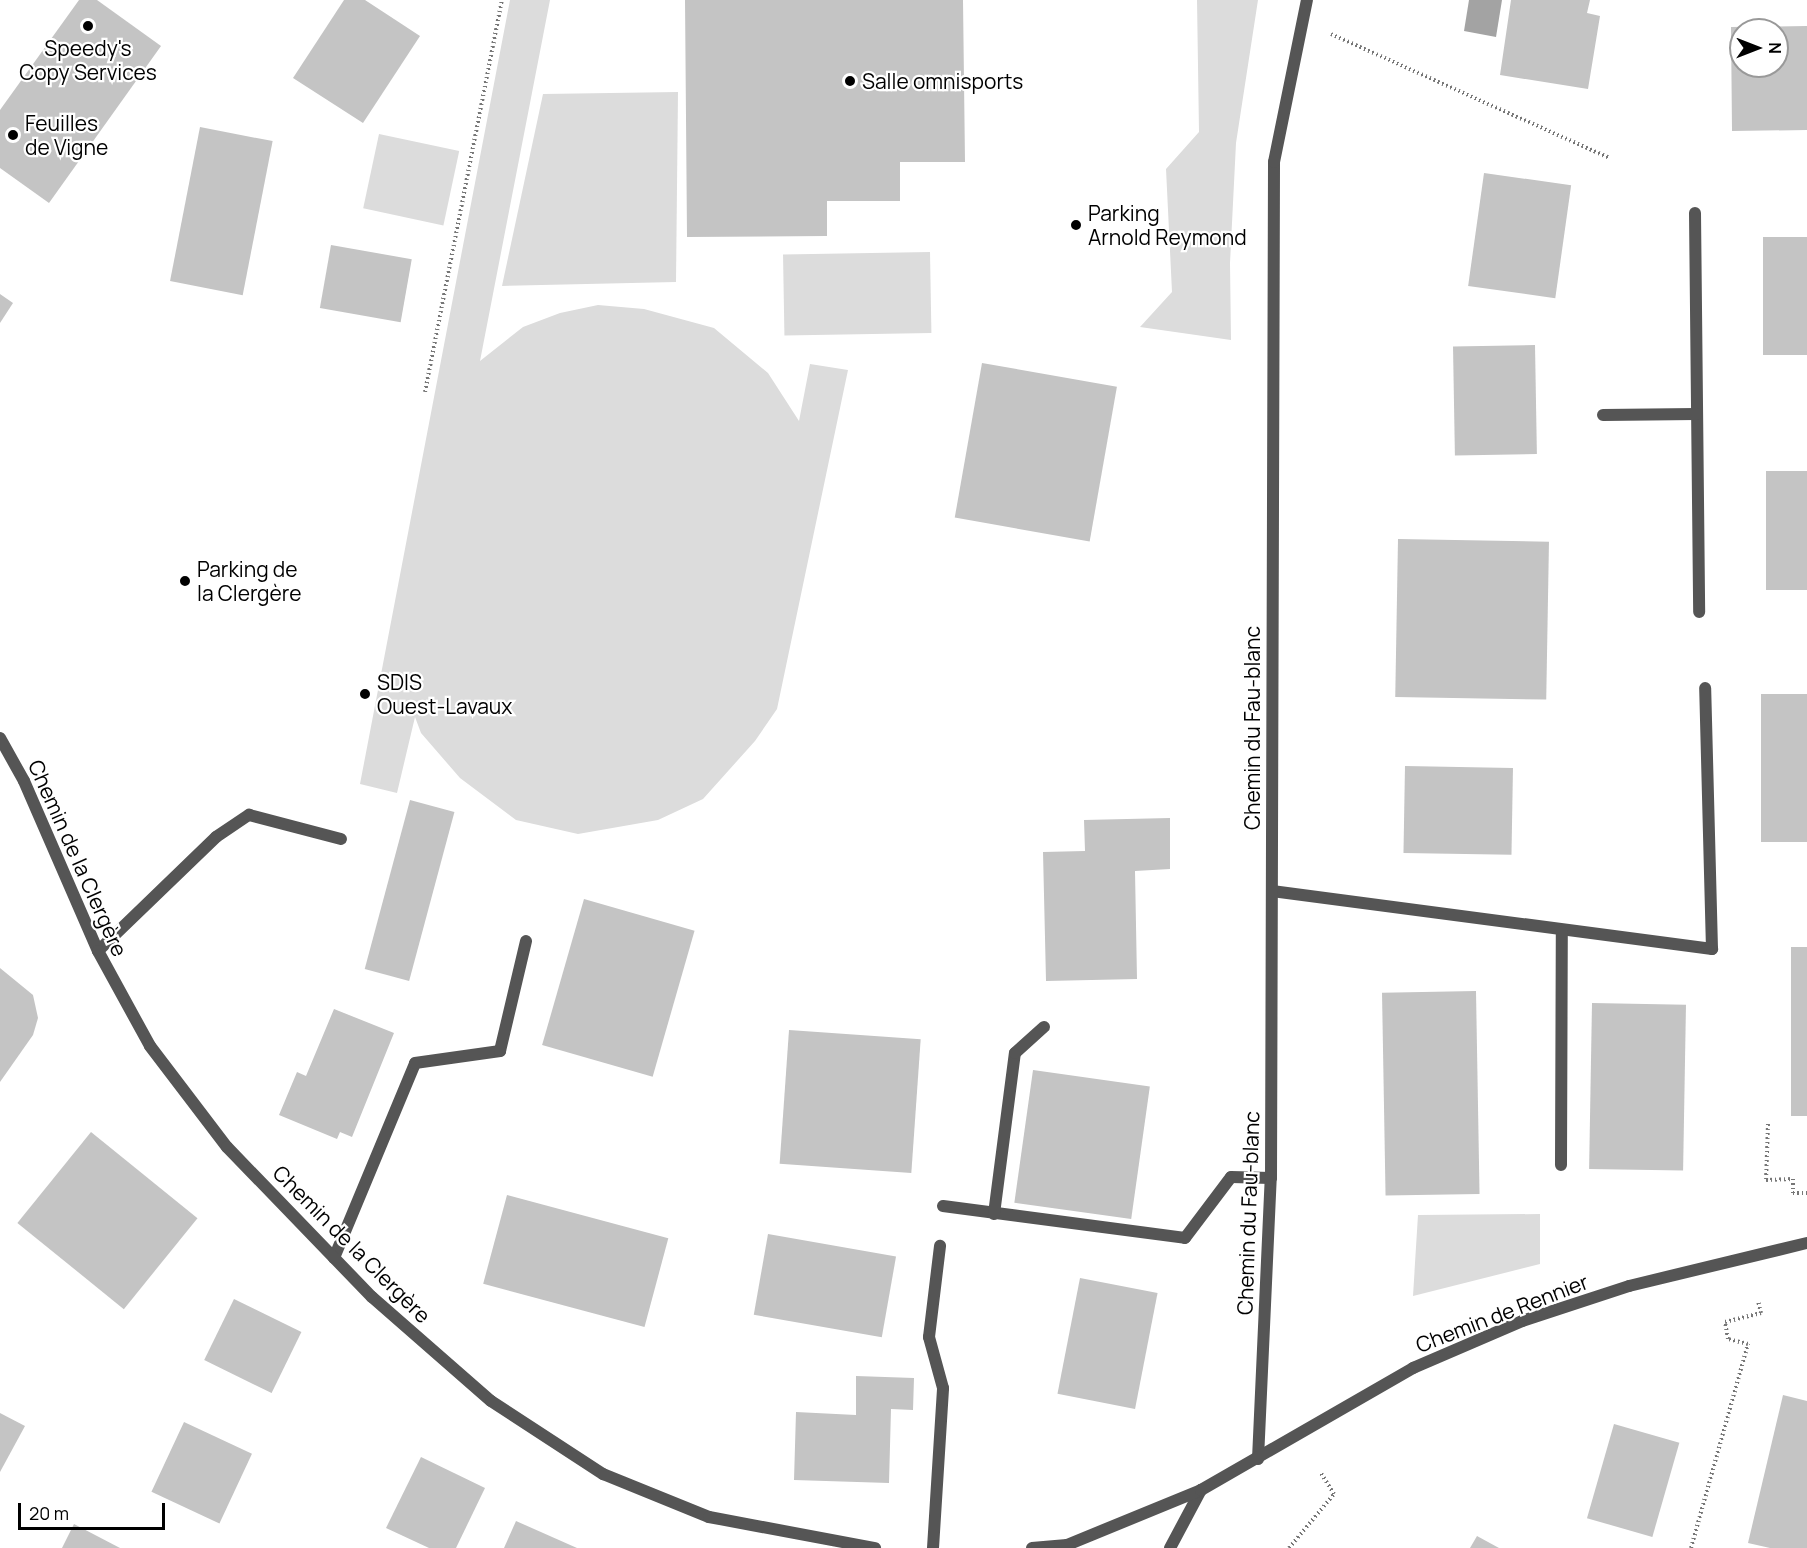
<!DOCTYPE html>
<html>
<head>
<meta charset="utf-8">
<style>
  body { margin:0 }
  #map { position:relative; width:1807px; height:1548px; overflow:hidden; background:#fff; font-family:Manrope,sans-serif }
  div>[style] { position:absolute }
  .green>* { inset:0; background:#dcdcdc; transform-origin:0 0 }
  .water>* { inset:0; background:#a3a3a3 }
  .building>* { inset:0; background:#c4c4c4; transform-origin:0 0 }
  .path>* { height:4px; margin-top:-2px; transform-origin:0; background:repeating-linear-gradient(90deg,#777 0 1.5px,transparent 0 4.5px) }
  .service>* { height:12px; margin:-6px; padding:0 6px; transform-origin:6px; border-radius:6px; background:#555 }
  .minor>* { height:12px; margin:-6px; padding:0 6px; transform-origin:6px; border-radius:6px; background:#555 }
  .tertiary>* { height:12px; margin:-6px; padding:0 6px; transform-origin:6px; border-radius:6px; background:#555 }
  .dots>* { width:16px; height:16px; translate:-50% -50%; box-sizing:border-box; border:3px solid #fff; border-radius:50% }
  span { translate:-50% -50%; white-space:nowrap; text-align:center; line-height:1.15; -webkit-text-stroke:4.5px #fff; paint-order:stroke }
  .poi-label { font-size:21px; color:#000 }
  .left { translate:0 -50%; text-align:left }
  .street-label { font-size:21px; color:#000 }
  .north { position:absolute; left:1729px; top:18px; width:60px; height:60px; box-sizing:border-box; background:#fff; border:2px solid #999; border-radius:50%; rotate:90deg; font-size:16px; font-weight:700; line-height:24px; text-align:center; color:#000 }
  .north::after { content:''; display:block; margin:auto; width:21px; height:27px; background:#000; clip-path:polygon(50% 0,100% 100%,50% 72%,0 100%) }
  .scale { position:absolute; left:18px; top:1503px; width:147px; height:27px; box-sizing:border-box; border:3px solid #000; border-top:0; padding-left:8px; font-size:18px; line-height:21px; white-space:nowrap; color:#000; -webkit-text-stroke:4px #fff; paint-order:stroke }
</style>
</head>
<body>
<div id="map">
  <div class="green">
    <div style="clip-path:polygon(510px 0,550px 0,480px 361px,523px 327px,560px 313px,598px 305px,644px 309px,714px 328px,768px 373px,799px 421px,810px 364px,848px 370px,777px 709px,755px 741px,703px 799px,658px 820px,578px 834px,516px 820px,460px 778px,421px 733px,415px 717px,397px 793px,360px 784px)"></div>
    <div style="clip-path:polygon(1197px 0,1258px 0,1236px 143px,1230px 263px,1231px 340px,1140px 327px,1172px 292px,1166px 169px,1199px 132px)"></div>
    <div style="clip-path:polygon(678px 92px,676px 282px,502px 286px,543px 94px)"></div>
    <div style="left:379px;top:134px;width:82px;height:76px;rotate:12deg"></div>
    <div style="left:930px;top:252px;width:81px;height:147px;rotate:89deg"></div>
    <div style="clip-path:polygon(1540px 1214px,1540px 1264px,1413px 1296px,1418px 1215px)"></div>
  </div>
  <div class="water">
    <div style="clip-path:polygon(1469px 0,1502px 0,1496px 37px,1464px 31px)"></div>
  </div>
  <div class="building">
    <div style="clip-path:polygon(79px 0,97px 0,161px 46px,49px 203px,0 168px,0 110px)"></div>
    <div style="clip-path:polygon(344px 0,365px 0,420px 36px,363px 123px,293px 78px)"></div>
    <div style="clip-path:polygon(685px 0,963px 0,965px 162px,900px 162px,900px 201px,827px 201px,827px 236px,687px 237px)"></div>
    <div style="clip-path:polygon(1511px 0,1590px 0,1587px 13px,1600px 16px,1588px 89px,1500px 75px)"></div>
    <div style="clip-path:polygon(evenodd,1807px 26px,1807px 130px,1732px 131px,1731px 27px,1807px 26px,1741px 30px,1777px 30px,1777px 66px,1741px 66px,1741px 30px)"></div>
    <div style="left:200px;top:127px;width:74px;height:157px;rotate:11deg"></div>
    <div style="left:1484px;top:173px;width:88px;height:114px;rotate:8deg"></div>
    <div style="left:1807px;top:237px;width:118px;height:44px;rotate:90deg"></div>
    <div style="left:331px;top:245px;width:82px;height:64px;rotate:10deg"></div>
    <div style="clip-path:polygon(0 294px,13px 303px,0 323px)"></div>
    <div style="left:1535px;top:345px;width:109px;height:82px;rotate:89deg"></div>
    <div style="left:982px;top:363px;width:137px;height:157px;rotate:10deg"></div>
    <div style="left:1807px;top:471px;width:119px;height:41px;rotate:90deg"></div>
    <div style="left:1398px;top:539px;width:151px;height:158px;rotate:1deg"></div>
    <div style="left:1807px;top:694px;width:148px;height:46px;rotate:90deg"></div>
    <div style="left:1405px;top:766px;width:108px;height:87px;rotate:1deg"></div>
    <div style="left:410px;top:800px;width:46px;height:175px;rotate:15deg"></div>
    <div style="clip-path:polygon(1170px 818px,1170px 869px,1135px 871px,1137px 979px,1046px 981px,1043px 852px,1085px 851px,1084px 820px)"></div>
    <div style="left:584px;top:899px;width:115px;height:152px;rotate:16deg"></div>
    <div style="left:1807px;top:947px;width:169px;height:16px;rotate:90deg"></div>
    <div style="clip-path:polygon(0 968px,33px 995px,38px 1018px,33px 1035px,0 1082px)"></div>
    <div style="left:1476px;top:991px;width:203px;height:94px;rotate:89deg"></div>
    <div style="left:1592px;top:1003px;width:94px;height:166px;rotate:1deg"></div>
    <div style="clip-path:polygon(334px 1009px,394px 1033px,352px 1137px,340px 1132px,337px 1139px,279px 1115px,297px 1072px,306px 1076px)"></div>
    <div style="left:789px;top:1030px;width:132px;height:134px;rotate:4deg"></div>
    <div style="left:1033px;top:1070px;width:118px;height:134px;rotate:8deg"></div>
    <div style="left:91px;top:1132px;width:137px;height:117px;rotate:39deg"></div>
    <div style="left:507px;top:1195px;width:167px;height:92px;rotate:15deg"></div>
    <div style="left:768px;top:1234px;width:130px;height:82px;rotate:10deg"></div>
    <div style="left:1080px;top:1278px;width:79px;height:118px;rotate:11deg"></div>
    <div style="left:234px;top:1299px;width:75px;height:68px;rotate:26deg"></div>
    <div style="clip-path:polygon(856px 1376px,914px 1378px,913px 1410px,891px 1409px,889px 1483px,794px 1480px,796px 1412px,856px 1415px)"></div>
    <div style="clip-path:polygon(1783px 1395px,1807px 1401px,1807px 1548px,1770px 1548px,1748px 1543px)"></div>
    <div style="clip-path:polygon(0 1413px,25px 1426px,0 1472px)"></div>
    <div style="left:184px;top:1422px;width:75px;height:77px;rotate:25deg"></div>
    <div style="left:1614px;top:1424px;width:68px;height:98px;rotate:16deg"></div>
    <div style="clip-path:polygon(421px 1457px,485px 1488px,456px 1548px,429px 1548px,386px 1528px)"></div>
    <div style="clip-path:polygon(516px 1521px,577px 1548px,504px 1548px)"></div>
    <div style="clip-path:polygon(74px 1524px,120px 1548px,62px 1548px)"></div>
    <div style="clip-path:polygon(1477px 1536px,1499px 1548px,1470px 1548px)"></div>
  </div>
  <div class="path">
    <div style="left:1331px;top:34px;width:304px;rotate:24deg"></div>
    <div style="left:425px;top:392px;width:399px;rotate:-78.9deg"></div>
    <div style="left:1768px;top:1124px;width:56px;rotate:92deg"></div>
    <div style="left:1766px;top:1180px;width:27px;rotate:-2deg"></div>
    <div style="left:1793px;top:1179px;width:14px;rotate:90deg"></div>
    <div style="left:1793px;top:1193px;width:14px"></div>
    <div style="left:1289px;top:1548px;width:70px;rotate:-50.2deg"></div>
    <div style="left:1334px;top:1494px;width:25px;rotate:-122deg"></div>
    <div style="left:1691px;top:1548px;width:212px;rotate:-74.4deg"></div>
    <div style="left:1748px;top:1344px;width:21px;rotate:-166deg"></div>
    <div style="left:1728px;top:1339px;width:17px;rotate:-100deg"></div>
    <div style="left:1725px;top:1322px;width:37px;rotate:-14deg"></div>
    <div style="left:1761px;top:1313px;width:12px;rotate:-104deg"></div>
  </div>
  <div class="service">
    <div style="left:1695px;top:213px;width:399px;rotate:89.4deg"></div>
    <div style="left:1603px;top:415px;width:93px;rotate:-0.6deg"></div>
    <div style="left:1272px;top:891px;width:444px;rotate:7.5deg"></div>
    <div style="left:1712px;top:949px;width:261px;rotate:-91.5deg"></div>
    <div style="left:98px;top:951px;width:164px;rotate:-44deg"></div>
    <div style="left:216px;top:837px;width:40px;rotate:-34deg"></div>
    <div style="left:249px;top:815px;width:95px;rotate:14.6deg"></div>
    <div style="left:1561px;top:1165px;width:233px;rotate:-89.8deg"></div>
    <div style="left:943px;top:1206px;width:244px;rotate:7.5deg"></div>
    <div style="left:1185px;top:1238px;width:76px;rotate:-53deg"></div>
    <div style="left:1231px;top:1177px;width:40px;rotate:1.4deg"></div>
    <div style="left:994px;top:1214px;width:162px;rotate:-82.6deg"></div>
    <div style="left:1015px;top:1053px;width:39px;rotate:-42deg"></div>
    <div style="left:334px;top:1258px;width:211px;rotate:-67.4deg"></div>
    <div style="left:415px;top:1063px;width:86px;rotate:-8deg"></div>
    <div style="left:500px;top:1051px;width:113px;rotate:-76.7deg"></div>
    <div style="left:933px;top:1548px;width:160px;rotate:-86.4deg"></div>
    <div style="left:943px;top:1388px;width:53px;rotate:-105.4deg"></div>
    <div style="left:929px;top:1337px;width:92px;rotate:-83.1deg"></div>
  </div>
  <div class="minor">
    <div style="left:1258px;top:1459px;width:281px;rotate:-87.4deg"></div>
    <div style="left:1271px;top:1178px;width:1016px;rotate:-89.83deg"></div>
    <div style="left:1274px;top:162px;width:165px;rotate:-78.5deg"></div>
    <div style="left:1170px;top:1548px;width:66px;rotate:-61.9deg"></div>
  </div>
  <div class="tertiary">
    <div style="left:0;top:738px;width:49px;rotate:60.8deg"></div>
    <div style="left:24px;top:781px;width:185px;rotate:66.5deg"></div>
    <div style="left:98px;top:951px;width:108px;rotate:61.3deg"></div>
    <div style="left:150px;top:1046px;width:127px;rotate:52.7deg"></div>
    <div style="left:227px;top:1147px;width:209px;rotate:46deg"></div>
    <div style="left:372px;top:1297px;width:158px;rotate:41.2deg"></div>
    <div style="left:491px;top:1401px;width:134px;rotate:33.1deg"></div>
    <div style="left:603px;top:1474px;width:114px;rotate:22.1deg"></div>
    <div style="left:709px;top:1517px;width:169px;rotate:10.6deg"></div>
    <div style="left:1032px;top:1548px;width:35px;rotate:-5deg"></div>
    <div style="left:1067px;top:1545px;width:145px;rotate:-22.3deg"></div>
    <div style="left:1201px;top:1490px;width:245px;rotate:-29.9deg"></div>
    <div style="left:1413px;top:1368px;width:119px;rotate:-23.3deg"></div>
    <div style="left:1522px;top:1321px;width:113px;rotate:-18.1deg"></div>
    <div style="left:1629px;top:1286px;width:183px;rotate:-13.6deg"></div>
  </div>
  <div class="dots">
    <div style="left:88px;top:26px;background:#000"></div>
    <div style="left:850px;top:81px;background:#000"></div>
    <div style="left:13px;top:135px;background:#000"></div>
    <div style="left:1076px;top:225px;background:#000"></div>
    <div style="left:185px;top:581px;background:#000"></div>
    <div style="left:365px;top:694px;background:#000"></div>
  </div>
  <div class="poi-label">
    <span style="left:88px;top:60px">Speedy's<br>Copy Services</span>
    <span class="left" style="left:862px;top:81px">Salle omnisports</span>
    <span class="left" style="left:25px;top:135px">Feuilles<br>de Vigne</span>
    <span class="left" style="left:1088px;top:225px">Parking<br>Arnold Reymond</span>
    <span class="left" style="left:197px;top:581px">Parking de<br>la Clergère</span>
    <span class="left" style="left:377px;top:694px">SDIS<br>Ouest-Lavaux</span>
  </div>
  <div class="street-label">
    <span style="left:1252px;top:728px;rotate:-90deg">Chemin du Fau-blanc</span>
    <span style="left:78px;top:858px;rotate:66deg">Chemin de la Clergère</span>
    <span style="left:1248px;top:1213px;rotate:-88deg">Chemin du Fau-blanc</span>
    <span style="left:352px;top:1244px;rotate:45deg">Chemin de la Clergère</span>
    <span style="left:1502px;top:1313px;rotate:-21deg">Chemin de Rennier</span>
  </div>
  <div class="north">N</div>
  <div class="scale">20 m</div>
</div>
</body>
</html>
